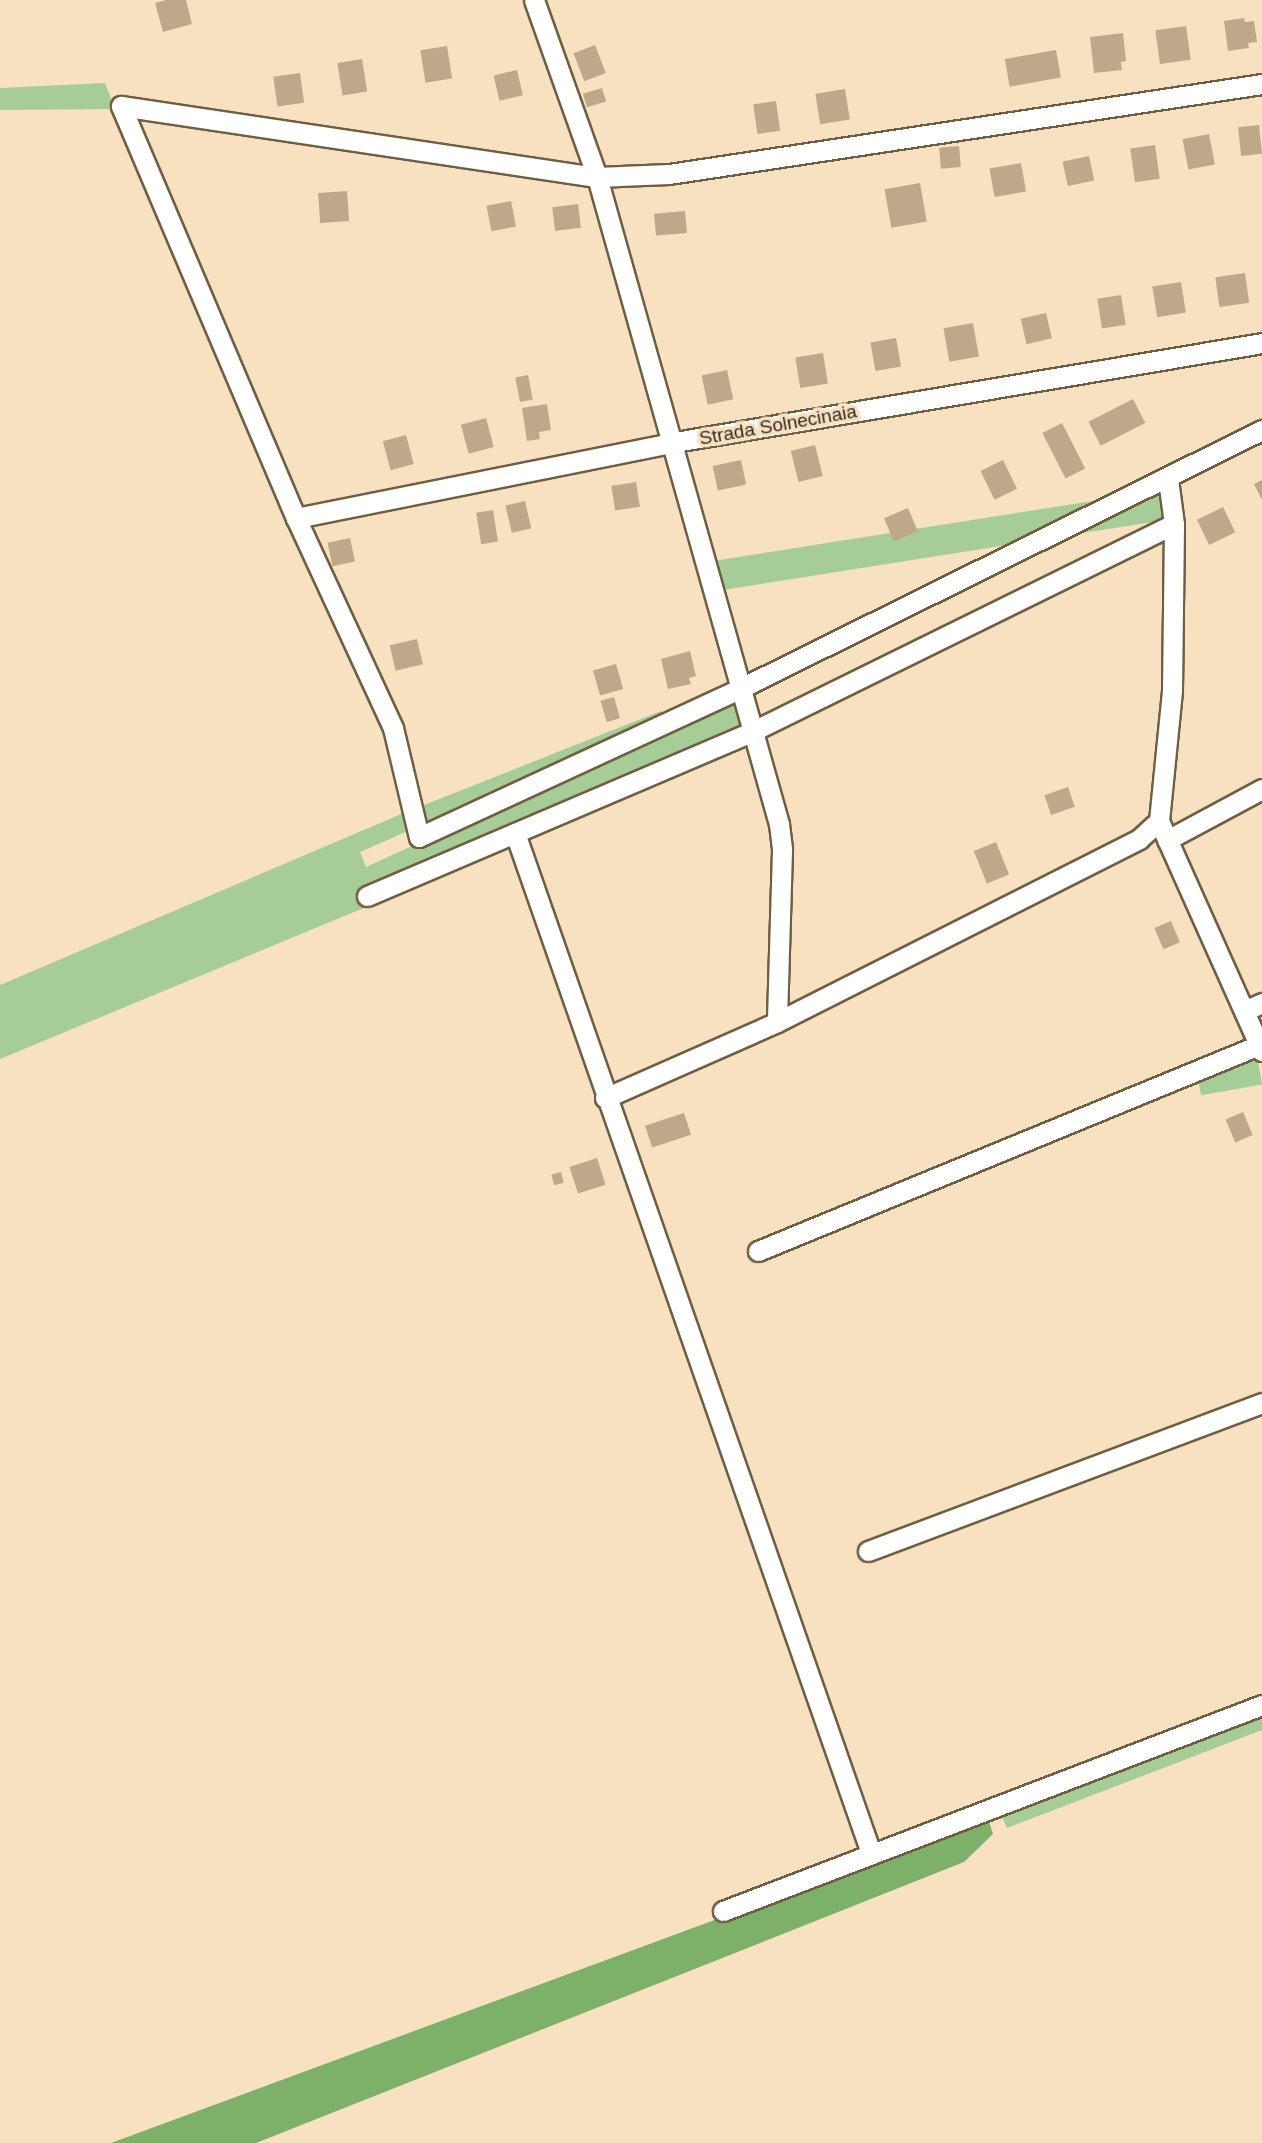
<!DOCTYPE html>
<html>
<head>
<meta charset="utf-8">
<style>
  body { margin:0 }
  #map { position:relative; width:1262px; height:2143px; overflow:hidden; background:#f7e1c1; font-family:Arial,sans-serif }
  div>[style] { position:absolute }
  .green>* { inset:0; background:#a6cc98; transform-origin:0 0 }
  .forest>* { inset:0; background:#7db169 }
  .building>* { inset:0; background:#bda88a; transform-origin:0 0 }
  .roads { filter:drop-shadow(2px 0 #715e42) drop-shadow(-2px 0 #715e42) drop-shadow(0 2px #715e42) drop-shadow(0 -2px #715e42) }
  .street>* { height:19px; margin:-9.5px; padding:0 9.5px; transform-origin:9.5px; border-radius:9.5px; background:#fff }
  span { translate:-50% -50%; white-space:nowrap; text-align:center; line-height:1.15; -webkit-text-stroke:7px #f7e1c1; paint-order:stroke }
  .street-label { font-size:19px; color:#332b1f }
</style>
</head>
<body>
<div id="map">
  <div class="green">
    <div style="clip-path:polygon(105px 83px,115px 109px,0 110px,0 88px)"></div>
    <div style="left:1162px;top:490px;width:30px;height:462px;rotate:81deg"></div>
    <div style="clip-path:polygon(734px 699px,741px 729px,373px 887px,378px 902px,0 1059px,0 985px,406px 812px,408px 831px,360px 852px,366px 867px)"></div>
    <div style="clip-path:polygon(661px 711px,663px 719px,422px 829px,419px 807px)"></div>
    <div style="left:1257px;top:1056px;width:29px;height:62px;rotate:80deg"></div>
    <div style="clip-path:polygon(1262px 1711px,1262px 1730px,1192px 1757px,1007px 1828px,1000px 1812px)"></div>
  </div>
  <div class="forest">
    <div style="clip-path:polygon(988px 1819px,993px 1834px,964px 1862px,256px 2143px,111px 2143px)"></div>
  </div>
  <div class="building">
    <div style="clip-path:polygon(166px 0,186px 0,192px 24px,163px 32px,155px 3px)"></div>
    <div style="clip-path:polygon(1244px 18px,1245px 22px,1254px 21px,1257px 42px,1248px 43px,1249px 48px,1228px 51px,1224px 21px)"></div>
    <div style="left:1186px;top:26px;width:34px;height:31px;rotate:82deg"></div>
    <div style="clip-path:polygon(1123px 33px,1126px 61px,1121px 62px,1122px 70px,1094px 73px,1090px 37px)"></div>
    <div style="left:595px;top:45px;width:30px;height:23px;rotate:69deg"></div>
    <div style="left:447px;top:46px;width:33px;height:27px;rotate:81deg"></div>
    <div style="left:1056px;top:50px;width:28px;height:52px;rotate:80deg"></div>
    <div style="left:362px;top:59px;width:33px;height:25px;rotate:81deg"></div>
    <div style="left:517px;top:70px;width:26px;height:24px;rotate:77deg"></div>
    <div style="left:300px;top:73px;width:30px;height:27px;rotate:82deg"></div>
    <div style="left:602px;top:88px;width:14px;height:20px;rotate:73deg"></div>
    <div style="left:845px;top:89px;width:31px;height:30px;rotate:81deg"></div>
    <div style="left:776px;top:101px;width:30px;height:23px;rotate:82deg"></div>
    <div style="left:1259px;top:125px;width:29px;height:21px;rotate:84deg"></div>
    <div style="left:1209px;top:134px;width:31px;height:27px;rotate:79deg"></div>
    <div style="left:1155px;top:145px;width:34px;height:25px;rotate:82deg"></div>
    <div style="left:959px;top:146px;width:21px;height:20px;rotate:85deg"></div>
    <div style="left:1089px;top:156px;width:25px;height:27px;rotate:78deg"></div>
    <div style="left:1021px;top:163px;width:29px;height:32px;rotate:80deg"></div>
    <div style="left:920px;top:183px;width:39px;height:36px;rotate:80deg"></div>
    <div style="left:347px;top:191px;width:30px;height:29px;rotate:86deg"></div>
    <div style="left:511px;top:201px;width:26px;height:25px;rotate:79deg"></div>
    <div style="left:578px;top:204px;width:24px;height:26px;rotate:83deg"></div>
    <div style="left:685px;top:211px;width:22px;height:31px;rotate:85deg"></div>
    <div style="left:1245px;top:273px;width:30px;height:30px;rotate:82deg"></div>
    <div style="left:1181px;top:282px;width:31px;height:29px;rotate:81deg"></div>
    <div style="left:1121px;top:295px;width:30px;height:24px;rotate:81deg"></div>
    <div style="left:1046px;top:313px;width:26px;height:26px;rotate:77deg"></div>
    <div style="left:973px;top:323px;width:34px;height:30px;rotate:80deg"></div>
    <div style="left:896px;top:338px;width:29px;height:26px;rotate:80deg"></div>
    <div style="left:823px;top:353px;width:31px;height:28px;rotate:81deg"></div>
    <div style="left:727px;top:370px;width:30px;height:26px;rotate:78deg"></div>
    <div style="left:528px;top:375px;width:25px;height:13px;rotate:79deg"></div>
    <div style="left:1133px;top:399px;width:27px;height:50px;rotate:63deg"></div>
    <div style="clip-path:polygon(547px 404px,551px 430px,539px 432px,540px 439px,527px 441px,522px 408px)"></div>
    <div style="left:486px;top:418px;width:30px;height:26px;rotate:75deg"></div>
    <div style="left:1062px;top:423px;width:51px;height:22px;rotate:63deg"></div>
    <div style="left:406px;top:435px;width:30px;height:24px;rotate:75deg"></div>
    <div style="left:815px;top:445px;width:32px;height:25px;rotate:76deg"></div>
    <div style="left:741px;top:460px;width:25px;height:29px;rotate:78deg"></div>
    <div style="left:1003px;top:460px;width:32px;height:25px;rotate:64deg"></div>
    <div style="clip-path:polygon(1262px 480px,1262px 500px,1254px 484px)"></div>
    <div style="left:636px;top:482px;width:25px;height:25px;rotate:81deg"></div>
    <div style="left:525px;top:501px;width:28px;height:20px;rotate:77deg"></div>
    <div style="left:1223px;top:507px;width:28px;height:29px;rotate:64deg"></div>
    <div style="left:908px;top:508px;width:25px;height:26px;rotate:67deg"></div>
    <div style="left:493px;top:510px;width:32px;height:17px;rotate:81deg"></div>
    <div style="left:350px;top:538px;width:24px;height:23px;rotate:78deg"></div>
    <div style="left:417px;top:639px;width:26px;height:28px;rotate:77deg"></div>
    <div style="clip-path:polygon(690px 651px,696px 676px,689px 678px,691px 684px,668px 689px,661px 659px)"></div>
    <div style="left:616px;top:664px;width:26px;height:24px;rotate:74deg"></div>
    <div style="left:614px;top:697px;width:22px;height:14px;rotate:74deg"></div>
    <div style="left:1068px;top:787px;width:21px;height:25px;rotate:71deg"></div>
    <div style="left:996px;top:842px;width:35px;height:24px;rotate:68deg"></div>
    <div style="left:1171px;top:921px;width:23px;height:18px;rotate:67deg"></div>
    <div style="left:1243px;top:1112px;width:25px;height:19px;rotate:67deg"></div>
    <div style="left:684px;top:1113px;width:23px;height:41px;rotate:72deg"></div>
    <div style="left:597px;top:1158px;width:28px;height:29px;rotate:72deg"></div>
    <div style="left:561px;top:1172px;width:11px;height:10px;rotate:75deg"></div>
  </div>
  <div class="roads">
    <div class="street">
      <div style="left:534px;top:0;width:188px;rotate:70.4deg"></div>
      <div style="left:597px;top:177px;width:672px;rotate:74.29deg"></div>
      <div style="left:779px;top:824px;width:26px;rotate:83deg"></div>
      <div style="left:782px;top:850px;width:172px;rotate:91.7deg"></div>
      <div style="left:121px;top:106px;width:448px;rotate:67deg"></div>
      <div style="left:296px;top:518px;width:231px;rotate:65.2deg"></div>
      <div style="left:393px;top:728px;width:112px;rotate:76.6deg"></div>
      <div style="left:419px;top:837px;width:353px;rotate:-24.8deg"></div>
      <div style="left:739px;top:689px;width:584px;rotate:-26.35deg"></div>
      <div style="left:121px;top:106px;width:481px;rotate:8.5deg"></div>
      <div style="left:597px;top:177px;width:72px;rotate:-2.4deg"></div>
      <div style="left:669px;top:174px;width:600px;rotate:-8.63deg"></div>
      <div style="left:296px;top:518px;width:387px;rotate:-11.3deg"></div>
      <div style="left:675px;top:442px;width:595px;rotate:-9.57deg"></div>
      <div style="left:1159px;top:821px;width:252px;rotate:65.9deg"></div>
      <div style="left:515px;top:833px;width:1080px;rotate:70.76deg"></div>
      <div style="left:1167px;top:840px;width:108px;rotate:-28.2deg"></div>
      <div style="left:367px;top:896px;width:418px;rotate:-23.1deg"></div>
      <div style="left:751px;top:732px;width:471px;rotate:-26.2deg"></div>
      <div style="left:1244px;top:1011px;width:20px;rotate:-24deg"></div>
      <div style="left:605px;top:1098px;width:188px;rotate:-23.8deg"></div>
      <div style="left:777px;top:1022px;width:406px;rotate:-26.8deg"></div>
      <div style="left:1139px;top:839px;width:27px;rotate:-42deg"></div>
      <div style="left:1159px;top:821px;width:132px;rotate:-84.3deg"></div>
      <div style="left:1172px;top:690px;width:166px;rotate:-89.3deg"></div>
      <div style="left:1174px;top:524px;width:45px;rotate:-97.6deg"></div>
      <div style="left:758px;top:1251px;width:542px;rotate:-22.35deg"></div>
      <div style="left:868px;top:1551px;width:421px;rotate:-20.6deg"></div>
      <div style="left:723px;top:1911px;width:577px;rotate:-20.92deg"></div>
    </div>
  </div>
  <div class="street-label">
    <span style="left:778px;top:425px;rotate:-10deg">Strada Solnecinaia</span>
  </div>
</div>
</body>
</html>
